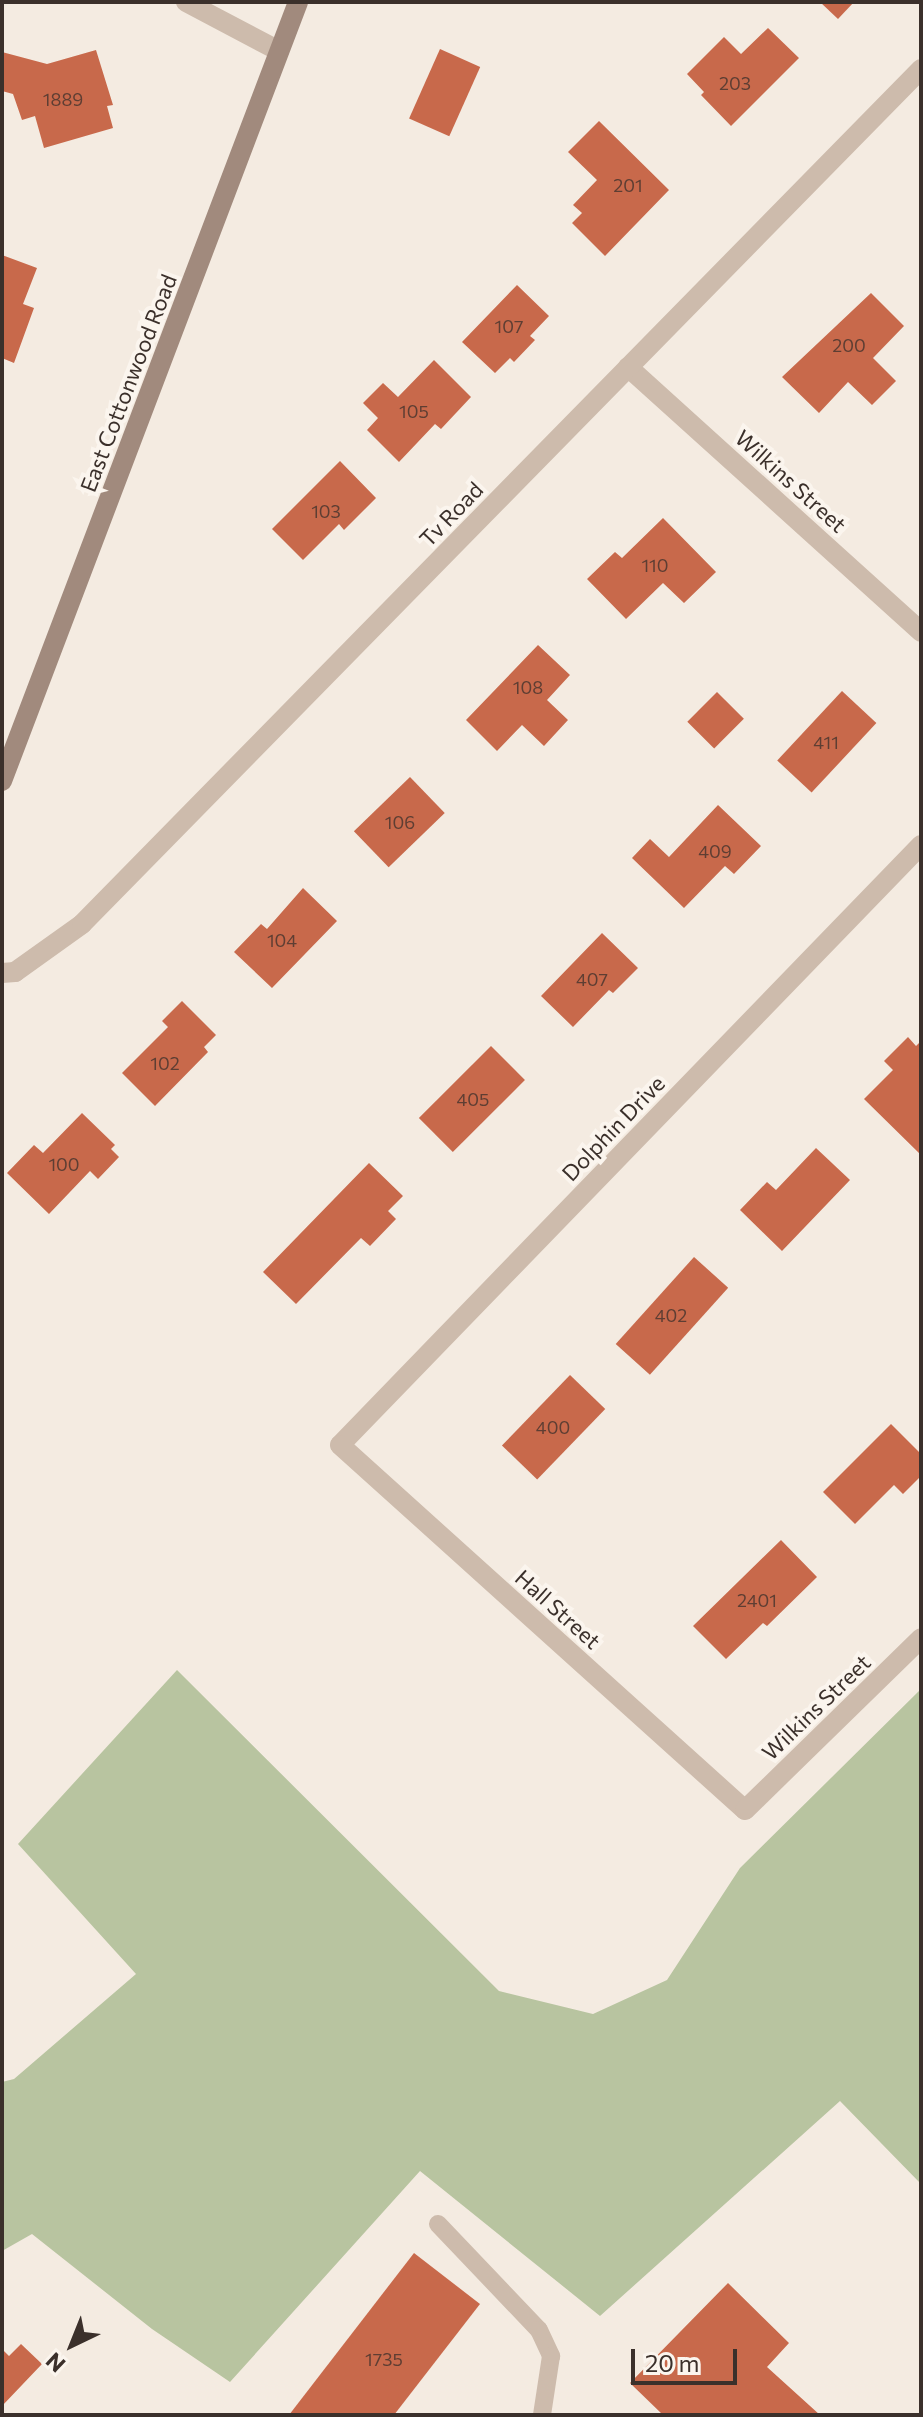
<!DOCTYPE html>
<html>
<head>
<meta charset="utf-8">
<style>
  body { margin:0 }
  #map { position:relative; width:923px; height:2417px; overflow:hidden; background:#f4ebe1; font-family:Commissioner,sans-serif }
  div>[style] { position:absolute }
  .green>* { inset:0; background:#b8c4a0 }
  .building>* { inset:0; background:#c8694b; transform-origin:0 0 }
  .lane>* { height:18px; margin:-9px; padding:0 9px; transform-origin:9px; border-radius:9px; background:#cdbbac }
  .street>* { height:20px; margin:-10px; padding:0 10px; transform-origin:10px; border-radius:10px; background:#cdbbac }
  .secondary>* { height:20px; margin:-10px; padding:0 10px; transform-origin:10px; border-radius:10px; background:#a18a7d }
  span { translate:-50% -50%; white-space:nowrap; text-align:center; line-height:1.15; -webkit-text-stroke:8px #fbf5ee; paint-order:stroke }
  .number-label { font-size:18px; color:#5e3e33 }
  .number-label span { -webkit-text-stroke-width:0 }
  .street-label { font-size:22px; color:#3b302b }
  .frame { position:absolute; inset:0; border:4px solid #3b302b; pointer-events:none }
  .north { position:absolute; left:32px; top:2305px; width:80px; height:80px; -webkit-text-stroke:6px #fbf5ee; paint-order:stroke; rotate:223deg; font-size:22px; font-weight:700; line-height:32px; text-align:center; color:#3b302b }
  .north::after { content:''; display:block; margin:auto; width:28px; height:36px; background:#3b302b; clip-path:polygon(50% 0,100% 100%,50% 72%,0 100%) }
  .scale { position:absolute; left:631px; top:2349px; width:106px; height:36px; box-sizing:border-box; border:4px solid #3b302b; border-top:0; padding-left:10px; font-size:24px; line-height:28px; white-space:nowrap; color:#3b302b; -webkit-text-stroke:6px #fbf5ee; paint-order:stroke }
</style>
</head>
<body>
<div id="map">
  <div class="green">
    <div style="clip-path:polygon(177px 1670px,499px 1991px,593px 2014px,667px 1980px,740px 1868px,921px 1689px,921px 2184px,840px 2101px,600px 2316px,420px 2171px,230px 2382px,152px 2329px,32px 2234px,2px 2251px,2px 2082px,14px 2079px,136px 1974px,18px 1844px)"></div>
  </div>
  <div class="building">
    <div style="clip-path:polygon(820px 2px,854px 2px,838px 19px)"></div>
    <div style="clip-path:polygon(768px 28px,799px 58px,731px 126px,701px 95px,704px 92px,687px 74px,724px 37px,741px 54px)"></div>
    <div style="left:440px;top:49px;width:44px;height:76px;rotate:24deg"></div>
    <div style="clip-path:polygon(96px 50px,113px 105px,107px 106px,113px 128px,44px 148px,35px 116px,22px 120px,13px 94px,2px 91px,2px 52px,47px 64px)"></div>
    <div style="clip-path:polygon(599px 121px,669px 190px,605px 256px,572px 223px,582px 213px,573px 205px,597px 180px,568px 152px)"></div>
    <div style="clip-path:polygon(2px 255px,37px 268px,23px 304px,34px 308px,14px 363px,2px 358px)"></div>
    <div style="clip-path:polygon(517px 285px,549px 316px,530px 336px,535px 340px,514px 362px,510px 358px,495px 373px,462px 342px)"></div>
    <div style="clip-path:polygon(871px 293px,904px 326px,873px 358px,896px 381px,872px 405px,848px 382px,819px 413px,782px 377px)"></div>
    <div style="clip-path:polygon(434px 360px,471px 397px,441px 429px,435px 424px,399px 462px,367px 430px,378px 418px,363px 403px,383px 383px,398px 397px)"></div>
    <div style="clip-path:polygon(340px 461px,376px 498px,344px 530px,339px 524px,303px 560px,272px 529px)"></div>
    <div style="clip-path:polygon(663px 518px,716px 572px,684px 603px,663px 583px,626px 619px,587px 579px,615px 552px,622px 558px)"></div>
    <div style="clip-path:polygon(538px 645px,570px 675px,547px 700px,568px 720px,544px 746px,522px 725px,497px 751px,466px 720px)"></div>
    <div style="left:842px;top:691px;width:47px;height:95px;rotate:43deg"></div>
    <div style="left:717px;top:692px;width:38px;height:42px;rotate:45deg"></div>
    <div style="left:410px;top:777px;width:50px;height:78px;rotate:46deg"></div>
    <div style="clip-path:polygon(718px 805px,761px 846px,734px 874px,725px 866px,684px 908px,632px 858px,650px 839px,669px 857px)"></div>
    <div style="clip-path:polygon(303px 888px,337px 921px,272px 988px,234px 952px,261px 924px,267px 929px)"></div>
    <div style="clip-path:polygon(602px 933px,638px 968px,613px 993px,609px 990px,573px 1027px,541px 996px)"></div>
    <div style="clip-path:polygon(182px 1001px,216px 1035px,204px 1047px,208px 1052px,155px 1106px,122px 1073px,168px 1027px,162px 1021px)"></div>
    <div style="clip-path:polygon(908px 1037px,916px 1046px,921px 1041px,921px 1155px,864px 1099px,893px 1070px,884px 1061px)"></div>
    <div style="left:491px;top:1046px;width:48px;height:102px;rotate:45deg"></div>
    <div style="clip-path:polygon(82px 1113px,115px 1145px,111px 1149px,119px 1157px,98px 1179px,90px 1171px,49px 1214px,7px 1173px,34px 1145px,43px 1153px)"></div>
    <div style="clip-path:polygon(816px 1148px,850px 1180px,782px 1251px,740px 1210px,767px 1182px,776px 1190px)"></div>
    <div style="clip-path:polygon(369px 1163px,403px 1196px,388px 1211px,396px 1219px,370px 1246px,361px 1238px,296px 1304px,263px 1272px)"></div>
    <div style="left:694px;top:1257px;width:46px;height:117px;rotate:42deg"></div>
    <div style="left:570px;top:1375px;width:49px;height:98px;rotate:44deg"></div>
    <div style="clip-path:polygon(891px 1424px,921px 1454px,921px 1476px,903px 1494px,894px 1485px,855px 1524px,823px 1492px)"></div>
    <div style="clip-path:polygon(781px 1540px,817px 1577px,767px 1626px,763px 1623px,726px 1659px,693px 1626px)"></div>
    <div style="clip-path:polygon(414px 2253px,480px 2304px,394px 2415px,289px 2415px)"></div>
    <div style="clip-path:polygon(728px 2283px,789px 2343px,767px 2367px,820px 2415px,663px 2415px,630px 2383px)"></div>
    <div style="clip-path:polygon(21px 2344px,42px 2364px,2px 2406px,2px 2349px,9px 2356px)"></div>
  </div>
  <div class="lane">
    <div style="left:438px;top:2224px;width:146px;rotate:46.4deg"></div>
    <div style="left:539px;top:2330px;width:29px;rotate:65deg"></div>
    <div style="left:551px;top:2356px;width:60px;rotate:98.7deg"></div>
  </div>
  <div class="street">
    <div style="left:186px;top:2px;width:105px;rotate:27.8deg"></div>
    <div style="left:628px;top:367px;width:395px;rotate:42.1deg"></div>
    <div style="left:921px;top:845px;width:835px;rotate:134.08deg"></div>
    <div style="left:340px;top:1445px;width:545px;rotate:42.03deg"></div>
    <div style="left:745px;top:1810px;width:246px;rotate:-44.3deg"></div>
    <div style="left:2px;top:973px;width:13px;rotate:-4deg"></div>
    <div style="left:15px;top:972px;width:82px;rotate:-35.6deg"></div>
    <div style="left:82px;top:924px;width:1198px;rotate:-45.54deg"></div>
  </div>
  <div class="secondary">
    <div style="left:2px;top:781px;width:833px;rotate:-69.19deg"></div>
  </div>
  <div class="number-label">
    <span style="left:735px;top:83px">203</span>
    <span style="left:63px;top:99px">1889</span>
    <span style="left:628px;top:185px">201</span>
    <span style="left:509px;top:326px">107</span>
    <span style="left:849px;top:345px">200</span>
    <span style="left:414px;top:411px">105</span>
    <span style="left:326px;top:511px">103</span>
    <span style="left:655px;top:565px">110</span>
    <span style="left:528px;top:687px">108</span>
    <span style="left:826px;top:742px">411</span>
    <span style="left:400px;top:822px">106</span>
    <span style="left:715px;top:851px">409</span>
    <span style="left:282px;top:940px">104</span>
    <span style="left:592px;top:979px">407</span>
    <span style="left:165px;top:1063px">102</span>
    <span style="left:473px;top:1099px">405</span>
    <span style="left:64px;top:1164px">100</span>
    <span style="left:671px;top:1315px">402</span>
    <span style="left:553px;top:1427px">400</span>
    <span style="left:757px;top:1600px">2401</span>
    <span style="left:384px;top:2359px">1735</span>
  </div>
  <div class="street-label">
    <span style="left:128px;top:383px;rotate:-69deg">East Cottonwood Road</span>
    <span style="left:791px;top:481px;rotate:42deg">Wilkins Street</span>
    <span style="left:451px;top:514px;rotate:-46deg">Tv Road</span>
    <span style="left:613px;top:1128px;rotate:-46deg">Dolphin Drive</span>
    <span style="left:558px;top:1609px;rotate:42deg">Hall Street</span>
    <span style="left:816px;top:1707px;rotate:-44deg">Wilkins Street</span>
  </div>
  <div class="frame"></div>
  <div class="north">N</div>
  <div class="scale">20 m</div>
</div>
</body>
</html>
